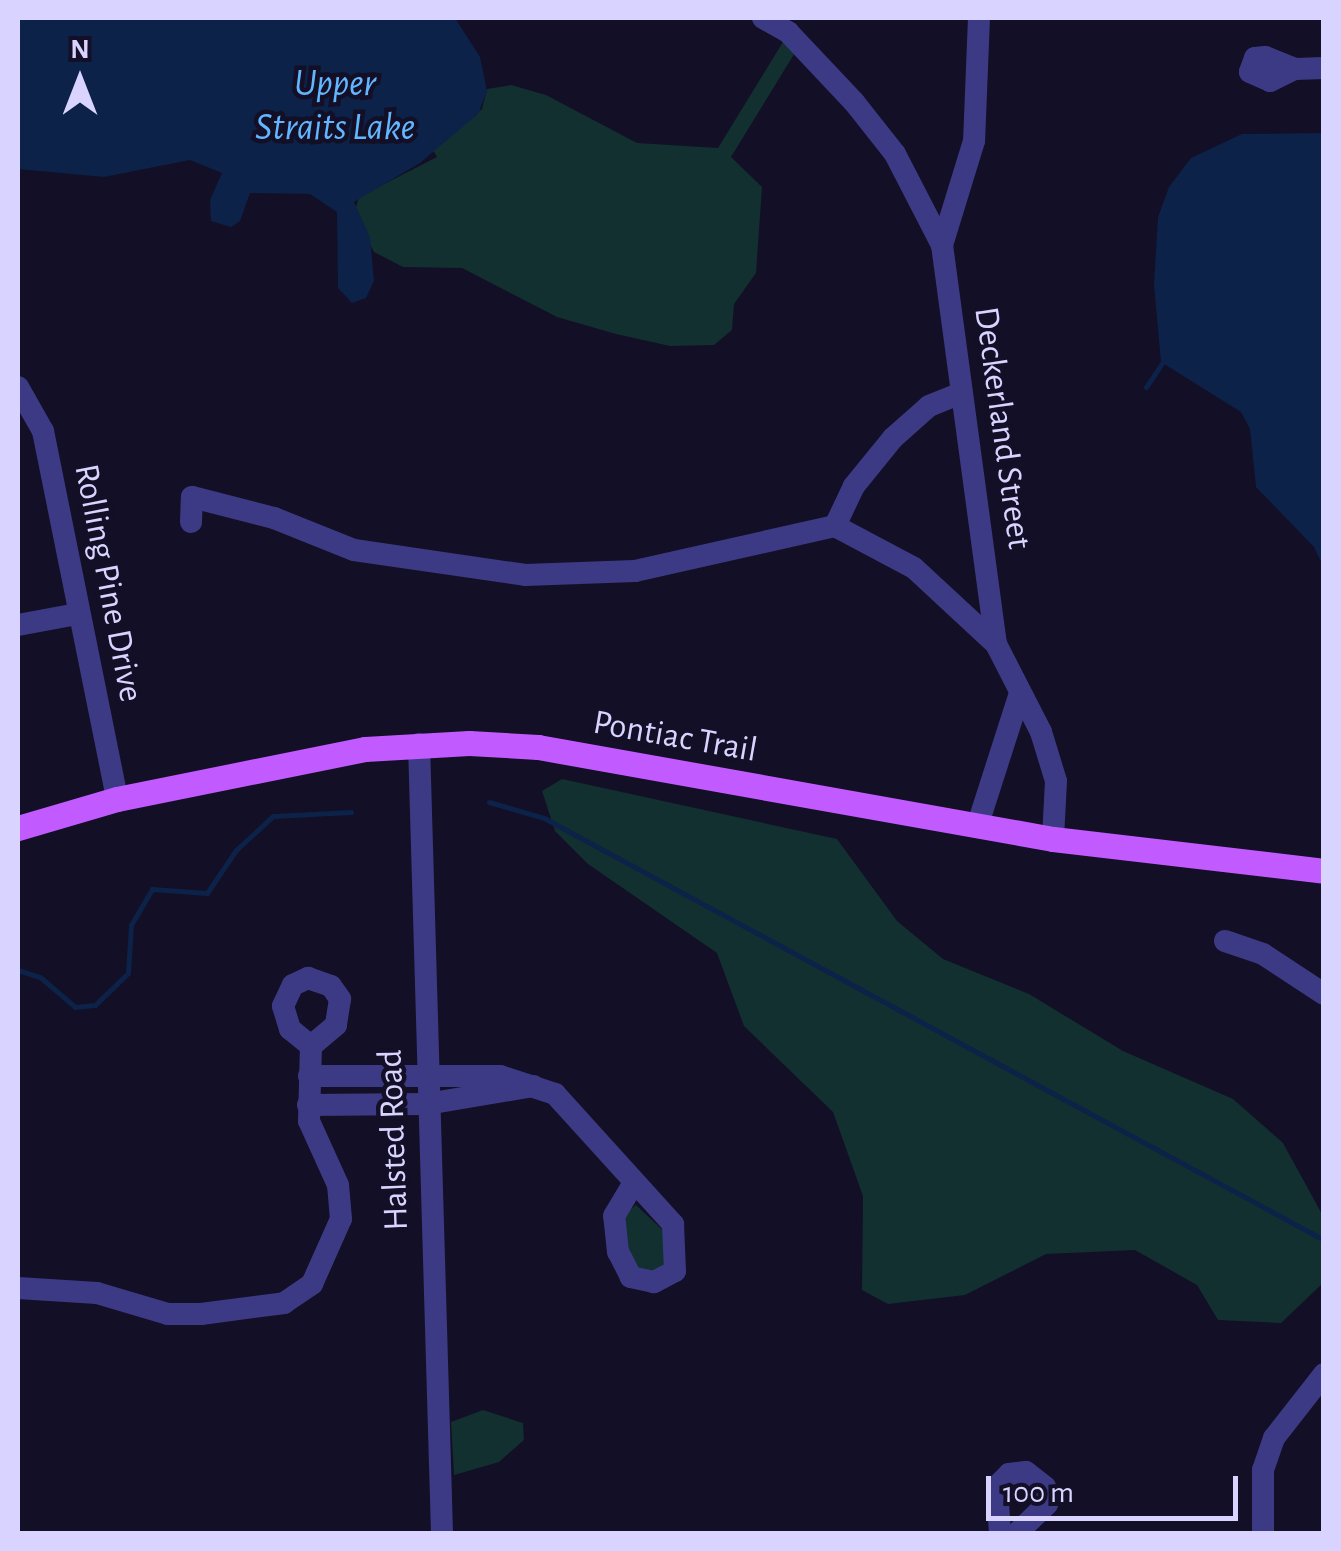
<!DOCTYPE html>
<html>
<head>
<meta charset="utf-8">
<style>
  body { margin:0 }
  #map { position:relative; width:1341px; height:1551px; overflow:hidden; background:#130f26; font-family:"Alegreya Sans",sans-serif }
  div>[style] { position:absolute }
  .green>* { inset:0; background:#12302f }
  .water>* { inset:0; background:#0c2248 }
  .stream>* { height:5px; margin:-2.5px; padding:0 2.5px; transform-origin:2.5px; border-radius:2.5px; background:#0c2248 }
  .minor>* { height:22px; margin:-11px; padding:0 11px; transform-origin:11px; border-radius:11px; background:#3d3a85 }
  .major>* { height:25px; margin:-12.5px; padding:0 12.5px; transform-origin:12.5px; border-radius:12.5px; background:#c25bff }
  span { translate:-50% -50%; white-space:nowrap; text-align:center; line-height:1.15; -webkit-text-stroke:9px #130f26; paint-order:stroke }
  .street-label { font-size:35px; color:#d9d4ff }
  .water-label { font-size:38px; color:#62b6ff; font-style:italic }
  .frame { position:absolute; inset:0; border:20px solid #d9d4ff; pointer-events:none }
  .north { position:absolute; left:30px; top:30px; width:100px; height:100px; -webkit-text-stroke:8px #130f26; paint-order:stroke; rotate:0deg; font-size:28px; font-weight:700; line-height:40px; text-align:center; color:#d9d4ff }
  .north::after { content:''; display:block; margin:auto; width:35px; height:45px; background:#d9d4ff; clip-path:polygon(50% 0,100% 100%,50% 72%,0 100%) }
  .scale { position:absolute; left:986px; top:1476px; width:252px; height:45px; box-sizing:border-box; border:5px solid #d9d4ff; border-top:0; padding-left:12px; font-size:30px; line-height:35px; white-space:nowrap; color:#d9d4ff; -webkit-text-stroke:8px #130f26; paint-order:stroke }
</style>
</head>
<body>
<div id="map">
  <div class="green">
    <div style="clip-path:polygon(783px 42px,796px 51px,731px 157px,762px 187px,756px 273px,734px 304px,732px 330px,714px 345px,670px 346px,616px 334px,557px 317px,462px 268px,403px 267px,374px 252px,354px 214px,359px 197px,437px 157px,433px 150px,441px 141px,482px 109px,487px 89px,511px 85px,546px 95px,637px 143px,718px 148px)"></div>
    <div style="clip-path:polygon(562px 779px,837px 839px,897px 921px,943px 959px,1029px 994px,1123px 1051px,1233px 1099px,1283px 1143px,1323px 1216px,1323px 1283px,1281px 1323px,1218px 1320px,1197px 1285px,1135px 1250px,1046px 1254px,965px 1295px,888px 1304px,862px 1290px,863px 1196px,833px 1112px,744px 1026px,717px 953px,588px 864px,555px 831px,542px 791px)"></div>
    <div style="clip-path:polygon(636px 1205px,667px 1234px,667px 1261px,657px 1272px,641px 1272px,630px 1261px,624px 1214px)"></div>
    <div style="clip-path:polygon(483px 1410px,523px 1423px,524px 1440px,499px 1462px,454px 1475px,451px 1422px)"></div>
  </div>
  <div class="water">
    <div style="clip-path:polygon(18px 18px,455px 18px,480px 57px,487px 91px,478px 114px,420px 163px,354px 202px,370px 237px,374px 281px,366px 298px,352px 303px,338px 288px,337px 212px,310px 194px,250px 193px,240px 221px,231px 227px,211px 221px,210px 200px,222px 173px,190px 160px,104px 177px,18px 169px)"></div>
    <div style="clip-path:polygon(1323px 133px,1324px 133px,1323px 566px,1314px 547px,1256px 487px,1250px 429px,1241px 412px,1161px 362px,1154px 285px,1158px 217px,1169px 187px,1191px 158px,1242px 134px)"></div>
  </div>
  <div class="stream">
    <div style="left:1146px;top:387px;width:29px;rotate:-56deg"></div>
    <div style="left:489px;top:802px;width:57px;rotate:16.2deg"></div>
    <div style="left:544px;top:818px;width:887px;rotate:28.41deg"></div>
    <div style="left:18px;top:970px;width:23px;rotate:18deg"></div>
    <div style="left:40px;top:977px;width:46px;rotate:40.6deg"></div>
    <div style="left:75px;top:1007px;width:20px;rotate:-6deg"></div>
    <div style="left:95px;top:1005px;width:46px;rotate:-44.1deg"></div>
    <div style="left:128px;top:973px;width:48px;rotate:-86.4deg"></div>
    <div style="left:131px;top:925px;width:42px;rotate:-59.7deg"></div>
    <div style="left:152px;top:889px;width:55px;rotate:4.2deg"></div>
    <div style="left:207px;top:893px;width:52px;rotate:-56deg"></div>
    <div style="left:236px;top:850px;width:50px;rotate:-42.6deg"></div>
    <div style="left:273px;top:816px;width:78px;rotate:-2.9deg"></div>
  </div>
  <div class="minor">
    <div style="left:763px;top:18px;width:29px;rotate:29deg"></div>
    <div style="left:788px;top:32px;width:96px;rotate:46.7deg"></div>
    <div style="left:854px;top:102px;width:66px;rotate:51.7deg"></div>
    <div style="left:895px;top:154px;width:102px;rotate:62.7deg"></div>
    <div style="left:979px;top:18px;width:123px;rotate:92.3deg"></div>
    <div style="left:974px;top:141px;width:109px;rotate:107.1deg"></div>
    <div style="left:942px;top:245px;width:403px;rotate:82.3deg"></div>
    <div style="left:996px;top:644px;width:99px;rotate:62.9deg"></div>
    <div style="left:1041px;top:732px;width:51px;rotate:73deg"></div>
    <div style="left:1056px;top:781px;width:58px;rotate:93deg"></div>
    <div style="left:1295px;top:69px;width:32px;rotate:-158deg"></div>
    <div style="left:1265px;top:57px;width:10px;rotate:174deg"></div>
    <div style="left:1255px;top:58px;width:15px;rotate:110deg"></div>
    <div style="left:1250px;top:72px;width:22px;rotate:24deg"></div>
    <div style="left:1270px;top:81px;width:28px;rotate:-26deg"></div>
    <div style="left:1295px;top:69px;width:29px;rotate:-2deg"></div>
    <div style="left:18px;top:387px;width:51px;rotate:60.4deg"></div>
    <div style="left:43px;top:431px;width:375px;rotate:78.6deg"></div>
    <div style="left:191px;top:522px;width:25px;rotate:-88deg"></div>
    <div style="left:192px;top:497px;width:85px;rotate:14.4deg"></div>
    <div style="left:274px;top:518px;width:86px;rotate:21.8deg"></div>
    <div style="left:354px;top:550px;width:173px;rotate:8.3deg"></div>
    <div style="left:525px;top:575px;width:110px;rotate:-2.1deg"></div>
    <div style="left:635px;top:571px;width:205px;rotate:-12.7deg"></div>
    <div style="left:835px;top:526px;width:89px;rotate:28deg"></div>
    <div style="left:914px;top:568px;width:112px;rotate:42.8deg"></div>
    <div style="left:835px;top:526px;width:44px;rotate:-64.6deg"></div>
    <div style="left:854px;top:486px;width:62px;rotate:-50.9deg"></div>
    <div style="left:893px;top:438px;width:48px;rotate:-41.6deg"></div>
    <div style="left:929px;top:406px;width:31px;rotate:-22deg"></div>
    <div style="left:18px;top:625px;width:60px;rotate:-10.6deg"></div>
    <div style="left:419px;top:744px;width:790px;rotate:88.33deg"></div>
    <div style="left:977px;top:827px;width:138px;rotate:-72.2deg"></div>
    <div style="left:1225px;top:941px;width:40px;rotate:18.9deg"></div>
    <div style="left:1263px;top:954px;width:73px;rotate:33.3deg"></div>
    <div style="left:308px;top:978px;width:24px;rotate:19deg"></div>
    <div style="left:331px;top:986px;width:16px;rotate:55deg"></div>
    <div style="left:340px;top:999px;width:26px;rotate:99deg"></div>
    <div style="left:336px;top:1025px;width:33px;rotate:140deg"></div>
    <div style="left:311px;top:1046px;width:27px;rotate:-141deg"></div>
    <div style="left:290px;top:1029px;width:24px;rotate:-107deg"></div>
    <div style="left:283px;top:1006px;width:23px;rotate:-65deg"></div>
    <div style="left:293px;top:985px;width:17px;rotate:-25deg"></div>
    <div style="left:309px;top:1076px;width:191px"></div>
    <div style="left:500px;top:1076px;width:58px;rotate:18.1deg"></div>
    <div style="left:555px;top:1094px;width:176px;rotate:47.8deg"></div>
    <div style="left:673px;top:1224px;width:47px;rotate:87.6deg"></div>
    <div style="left:675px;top:1271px;width:24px;rotate:152deg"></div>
    <div style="left:654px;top:1282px;width:24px;rotate:-168deg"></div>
    <div style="left:631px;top:1277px;width:28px;rotate:-117deg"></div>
    <div style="left:618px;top:1252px;width:36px;rotate:-96deg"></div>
    <div style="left:614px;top:1216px;width:37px;rotate:-59deg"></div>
    <div style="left:308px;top:1105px;width:119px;rotate:-0.5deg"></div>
    <div style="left:427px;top:1104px;width:108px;rotate:-9.6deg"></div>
    <div style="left:18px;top:1288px;width:79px;rotate:3.6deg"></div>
    <div style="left:97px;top:1293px;width:74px;rotate:16.5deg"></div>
    <div style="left:168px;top:1314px;width:33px"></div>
    <div style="left:201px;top:1314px;width:84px;rotate:-7.5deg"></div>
    <div style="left:284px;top:1303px;width:34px;rotate:-34deg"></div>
    <div style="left:312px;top:1284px;width:71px;rotate:-66deg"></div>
    <div style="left:341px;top:1219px;width:34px;rotate:-95deg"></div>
    <div style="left:338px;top:1185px;width:70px;rotate:-114.4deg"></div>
    <div style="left:309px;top:1121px;width:75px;rotate:-88.5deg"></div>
    <div style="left:1000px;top:1534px;width:48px;rotate:-93.6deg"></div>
    <div style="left:997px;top:1486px;width:17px;rotate:-45deg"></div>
    <div style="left:1009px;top:1474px;width:17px;rotate:-7deg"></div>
    <div style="left:1026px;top:1472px;width:24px;rotate:38deg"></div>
    <div style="left:1045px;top:1487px;width:17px;rotate:83deg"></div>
    <div style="left:1047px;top:1504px;width:43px;rotate:135.9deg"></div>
    <div style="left:1263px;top:1534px;width:64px;rotate:-90deg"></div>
    <div style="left:1263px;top:1470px;width:34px;rotate:-71deg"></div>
    <div style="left:1274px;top:1438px;width:81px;rotate:-52deg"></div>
  </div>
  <div class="major">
    <div style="left:18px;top:828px;width:103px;rotate:-16.3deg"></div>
    <div style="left:117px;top:799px;width:253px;rotate:-11.4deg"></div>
    <div style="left:365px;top:749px;width:104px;rotate:-3.3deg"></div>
    <div style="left:469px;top:743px;width:69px;rotate:3.3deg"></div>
    <div style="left:538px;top:747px;width:523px;rotate:10.13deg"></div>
    <div style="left:1053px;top:839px;width:273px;rotate:6.7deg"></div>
  </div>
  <div class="street-label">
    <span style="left:1002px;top:428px;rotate:82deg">Deckerland Street</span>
    <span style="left:108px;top:583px;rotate:79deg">Rolling Pine Drive</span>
    <span style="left:675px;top:737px;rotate:10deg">Pontiac Trail</span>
    <span style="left:394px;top:1140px;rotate:-92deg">Halsted Road</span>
  </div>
  <div class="water-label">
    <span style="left:335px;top:107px">Upper<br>Straits Lake</span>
  </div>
  <div class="frame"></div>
  <div class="north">N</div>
  <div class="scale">100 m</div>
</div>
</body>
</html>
